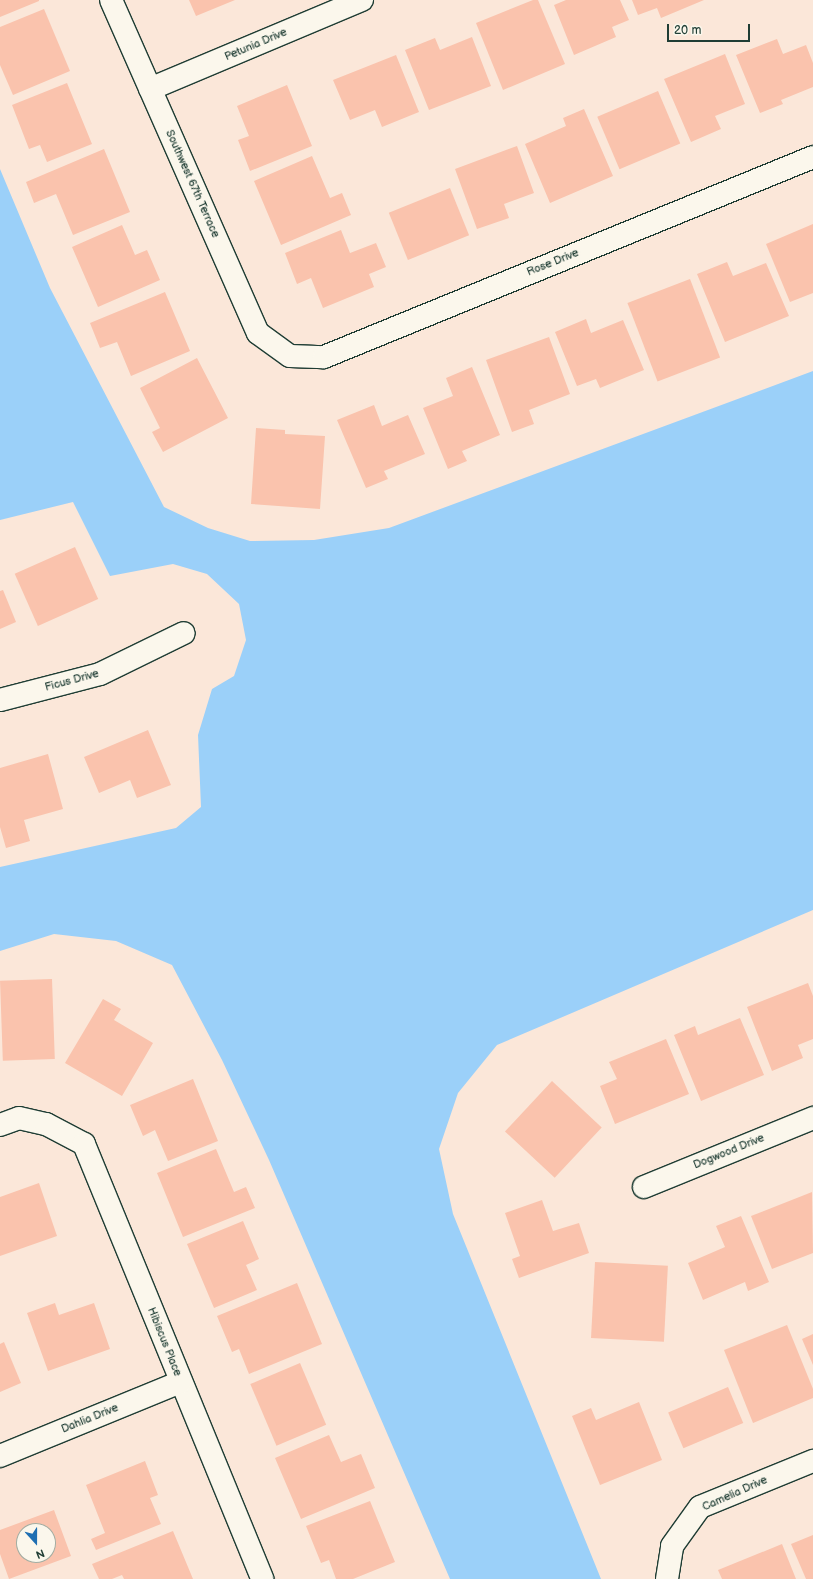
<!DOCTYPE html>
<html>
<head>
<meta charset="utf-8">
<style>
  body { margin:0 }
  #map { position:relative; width:813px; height:1579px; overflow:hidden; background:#fbe7d9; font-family:"Balsamiq Sans",sans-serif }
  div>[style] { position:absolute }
  .water>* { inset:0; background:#9bd0f9 }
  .building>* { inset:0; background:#fac3ad; transform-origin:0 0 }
  .roads { filter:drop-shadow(1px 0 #1f3d34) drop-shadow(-1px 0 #1f3d34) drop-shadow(0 1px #1f3d34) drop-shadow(0 -1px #1f3d34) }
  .minor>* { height:22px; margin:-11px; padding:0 11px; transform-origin:11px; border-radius:11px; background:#fbf7ec }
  span { translate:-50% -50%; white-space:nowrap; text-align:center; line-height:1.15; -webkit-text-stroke:4px #fbf7ec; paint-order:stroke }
  .street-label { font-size:11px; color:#1f3d34 }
  .north { position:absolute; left:16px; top:1523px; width:40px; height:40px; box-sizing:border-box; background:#fbf7ec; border:1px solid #a3ada2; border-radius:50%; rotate:159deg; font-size:11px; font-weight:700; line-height:16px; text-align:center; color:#1f3d34 }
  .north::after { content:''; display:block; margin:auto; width:14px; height:18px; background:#1f6fb2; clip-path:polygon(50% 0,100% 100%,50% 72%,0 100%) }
  .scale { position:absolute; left:667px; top:24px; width:83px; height:18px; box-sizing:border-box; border:2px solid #1f3d34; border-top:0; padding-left:5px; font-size:12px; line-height:14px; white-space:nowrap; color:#1f3d34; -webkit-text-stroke:3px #fbf7ec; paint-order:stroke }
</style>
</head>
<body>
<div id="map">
  <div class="water">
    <div style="clip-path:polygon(0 169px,50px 288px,164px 507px,208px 528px,250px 541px,314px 540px,389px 528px,813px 371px,813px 910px,497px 1045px,458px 1093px,439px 1149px,453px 1214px,601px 1579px,450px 1579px,269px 1160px,222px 1060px,172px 965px,116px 941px,54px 934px,0 951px,0 867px,176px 828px,201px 807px,198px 735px,212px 689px,234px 676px,246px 640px,239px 604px,207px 574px,173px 564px,110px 576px,73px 502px,0 520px)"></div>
  </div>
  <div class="building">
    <div style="clip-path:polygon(0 0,39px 0,39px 1px,0 17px)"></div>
    <div style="clip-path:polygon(189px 0,235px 0,196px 16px)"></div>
    <div style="clip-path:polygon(533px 0,538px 0,565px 64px,503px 90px,476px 23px)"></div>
    <div style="clip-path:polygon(566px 0,620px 0,629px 20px,612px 27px,616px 37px,574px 55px,554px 5px)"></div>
    <div style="clip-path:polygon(632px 0,704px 0,661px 18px,657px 8px,638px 15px)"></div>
    <div style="clip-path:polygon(44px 9px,70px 71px,13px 95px,0 65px,0 27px)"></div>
    <div style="clip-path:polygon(472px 37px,491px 86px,429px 110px,405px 50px,435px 38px,440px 50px)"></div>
    <div style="clip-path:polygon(777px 39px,783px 54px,806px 45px,813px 63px,813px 87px,781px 100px,783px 104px,760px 113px,736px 55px)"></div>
    <div style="clip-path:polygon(725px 54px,745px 104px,715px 116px,721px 129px,691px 142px,664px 79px)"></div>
    <div style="clip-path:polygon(396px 55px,419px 112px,382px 127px,375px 110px,350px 120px,333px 80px)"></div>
    <div style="clip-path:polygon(67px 83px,92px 144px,47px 162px,40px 145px,29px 149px,12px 105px)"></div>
    <div style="clip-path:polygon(287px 85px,312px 146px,250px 171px,238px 140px,249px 136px,237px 106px)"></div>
    <div style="left:658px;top:91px;width:57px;height:66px;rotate:67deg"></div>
    <div style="clip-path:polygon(584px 109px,613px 176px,550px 203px,525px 144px,566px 126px,563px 118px)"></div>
    <div style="clip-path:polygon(517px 146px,534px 193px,504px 204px,509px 218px,477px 229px,455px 169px)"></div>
    <div style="clip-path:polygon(104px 149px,130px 212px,73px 235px,56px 194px,34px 203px,26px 182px)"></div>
    <div style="clip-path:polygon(312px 156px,330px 198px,342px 193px,351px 215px,281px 245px,254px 181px)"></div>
    <div style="left:450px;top:188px;width:51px;height:66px;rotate:68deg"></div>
    <div style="clip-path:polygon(813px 224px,813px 293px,790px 302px,766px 244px)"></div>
    <div style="clip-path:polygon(122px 225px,135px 255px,147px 250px,160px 280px,98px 307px,72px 247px)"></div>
    <div style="clip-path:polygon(341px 230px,350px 253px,376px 243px,386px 267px,369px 274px,374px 287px,323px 308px,311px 278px,297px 284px,285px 253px)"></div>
    <div style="clip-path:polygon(727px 262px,733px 276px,766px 263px,789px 316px,725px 342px,697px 274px)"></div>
    <div style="left:690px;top:279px;width:84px;height:67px;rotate:69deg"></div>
    <div style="clip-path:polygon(165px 292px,190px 351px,131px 376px,117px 342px,100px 348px,90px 323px)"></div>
    <div style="clip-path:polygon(586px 319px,591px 333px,623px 320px,644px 370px,600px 388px,596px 379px,577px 386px,555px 332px)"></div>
    <div style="clip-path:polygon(549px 337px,570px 394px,529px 410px,534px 424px,512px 432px,486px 360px)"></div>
    <div style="clip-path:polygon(197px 358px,228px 418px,163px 452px,152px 432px,160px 428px,140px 388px)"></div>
    <div style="clip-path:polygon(472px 367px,500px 435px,462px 451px,467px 461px,448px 469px,423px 408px,453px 396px,446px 378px)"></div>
    <div style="clip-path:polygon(374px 405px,382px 426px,408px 415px,425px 454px,384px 471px,388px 479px,366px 488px,337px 420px)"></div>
    <div style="clip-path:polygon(256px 428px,285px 430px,285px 434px,325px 436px,320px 509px,251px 504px)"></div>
    <div style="left:75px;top:547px;width:57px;height:66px;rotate:66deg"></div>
    <div style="clip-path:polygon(3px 590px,16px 622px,0 629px,0 591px)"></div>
    <div style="clip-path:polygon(148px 730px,171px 785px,137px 798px,130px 780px,99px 793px,84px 757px)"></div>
    <div style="clip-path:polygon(48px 754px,63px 809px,24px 820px,30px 841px,6px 848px,0 827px,0 768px)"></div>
    <div style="left:52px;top:979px;width:80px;height:52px;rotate:88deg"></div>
    <div style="clip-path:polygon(808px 983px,813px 996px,813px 1039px,798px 1045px,803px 1058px,772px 1071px,747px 1007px)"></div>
    <div style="clip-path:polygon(103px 999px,121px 1009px,114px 1020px,153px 1043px,122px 1096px,65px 1063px)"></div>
    <div style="clip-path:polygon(740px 1018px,764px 1075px,701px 1101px,674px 1035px,695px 1026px,698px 1035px)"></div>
    <div style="clip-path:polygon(666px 1039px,689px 1094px,615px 1124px,600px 1086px,617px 1079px,609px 1062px)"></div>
    <div style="clip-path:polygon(193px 1079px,218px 1141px,168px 1161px,155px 1130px,143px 1136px,130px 1105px)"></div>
    <div style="left:552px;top:1081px;width:68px;height:69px;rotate:43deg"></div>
    <div style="clip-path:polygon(216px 1149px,234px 1192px,246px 1187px,255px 1208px,183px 1237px,157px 1173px)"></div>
    <div style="clip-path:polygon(39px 1183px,57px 1236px,0 1256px,0 1197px)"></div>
    <div style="clip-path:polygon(812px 1192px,813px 1253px,772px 1269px,751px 1216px)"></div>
    <div style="clip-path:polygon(542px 1200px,553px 1231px,579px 1223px,589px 1253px,519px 1278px,512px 1259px,520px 1256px,505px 1213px)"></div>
    <div style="clip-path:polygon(741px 1216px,769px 1282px,748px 1291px,745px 1282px,703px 1300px,688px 1263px,725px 1247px,716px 1226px)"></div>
    <div style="clip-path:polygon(243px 1221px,259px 1259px,246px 1265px,257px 1290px,214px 1308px,187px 1244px)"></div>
    <div style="left:595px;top:1262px;width:73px;height:76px;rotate:3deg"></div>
    <div style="clip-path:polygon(297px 1283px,322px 1344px,249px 1374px,239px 1349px,232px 1352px,217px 1316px)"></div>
    <div style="clip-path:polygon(55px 1303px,59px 1315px,94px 1303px,110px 1349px,48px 1371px,27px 1313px)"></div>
    <div style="clip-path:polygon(787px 1325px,813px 1389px,813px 1398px,753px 1423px,724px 1350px)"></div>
    <div style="clip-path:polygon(813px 1334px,813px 1365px,802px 1339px)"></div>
    <div style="clip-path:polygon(4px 1342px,21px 1383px,0 1392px,0 1344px)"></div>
    <div style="left:300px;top:1363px;width:67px;height:54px;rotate:67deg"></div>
    <div style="left:728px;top:1387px;width:39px;height:65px;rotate:67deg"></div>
    <div style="clip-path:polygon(639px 1402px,662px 1460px,600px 1485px,572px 1416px,591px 1408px,596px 1420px)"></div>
    <div style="clip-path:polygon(329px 1435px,341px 1462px,361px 1454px,375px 1488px,301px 1519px,275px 1458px)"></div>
    <div style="clip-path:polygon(145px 1461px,158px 1495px,150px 1498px,161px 1524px,96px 1550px,91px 1539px,105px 1533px,86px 1485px)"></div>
    <div style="clip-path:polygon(370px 1501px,395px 1562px,353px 1579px,336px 1579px,329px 1560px,321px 1563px,306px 1526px)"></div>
    <div style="clip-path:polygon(evenodd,54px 1510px,71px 1556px,9px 1579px,0 1554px,0 1530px,54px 1510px,24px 1531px,48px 1531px,48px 1555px,24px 1555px,24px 1531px)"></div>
    <div style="clip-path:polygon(173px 1531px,193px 1579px,124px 1579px,122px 1575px,112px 1579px,99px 1579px,92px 1564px)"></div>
    <div style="clip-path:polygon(813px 1535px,813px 1579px,806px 1579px,791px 1544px)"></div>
    <div style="clip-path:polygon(782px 1544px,796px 1579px,722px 1579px,718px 1570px)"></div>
  </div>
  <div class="roads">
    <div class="minor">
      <div style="left:111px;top:0;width:364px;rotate:66.2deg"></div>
      <div style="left:258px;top:333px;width:39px;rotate:36deg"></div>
      <div style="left:290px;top:356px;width:34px;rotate:2deg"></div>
      <div style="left:324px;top:357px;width:528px;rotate:-22.24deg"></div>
      <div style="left:150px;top:89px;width:230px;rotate:-22.8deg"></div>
      <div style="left:0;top:700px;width:103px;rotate:-14.6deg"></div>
      <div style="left:100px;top:674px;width:93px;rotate:-26deg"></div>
      <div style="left:0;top:1125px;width:20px;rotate:-20deg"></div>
      <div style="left:19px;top:1118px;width:28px;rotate:13deg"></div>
      <div style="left:46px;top:1124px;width:43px;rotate:27.8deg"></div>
      <div style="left:84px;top:1144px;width:470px;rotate:67.7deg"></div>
      <div style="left:644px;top:1187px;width:183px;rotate:-22.2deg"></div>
      <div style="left:0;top:1456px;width:195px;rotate:-22.3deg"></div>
      <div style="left:667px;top:1579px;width:33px;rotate:-81deg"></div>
      <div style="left:672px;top:1546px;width:48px;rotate:-54.3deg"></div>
      <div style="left:700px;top:1507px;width:122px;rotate:-22.2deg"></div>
    </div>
  </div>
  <div class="street-label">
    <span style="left:256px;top:45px;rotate:-23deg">Petunia Drive</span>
    <span style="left:192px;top:184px;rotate:66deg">Southwest 67th Terrace</span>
    <span style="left:553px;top:263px;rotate:-22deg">Rose Drive</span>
    <span style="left:72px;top:681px;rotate:-15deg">Ficus Drive</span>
    <span style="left:729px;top:1152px;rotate:-22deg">Dogwood Drive</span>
    <span style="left:164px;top:1342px;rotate:68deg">Hibiscus Place</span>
    <span style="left:90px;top:1419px;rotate:-22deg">Dahlia Drive</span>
    <span style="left:735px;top:1494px;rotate:-24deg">Camelia Drive</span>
  </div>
  <div class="north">N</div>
  <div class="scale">20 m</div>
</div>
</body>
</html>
